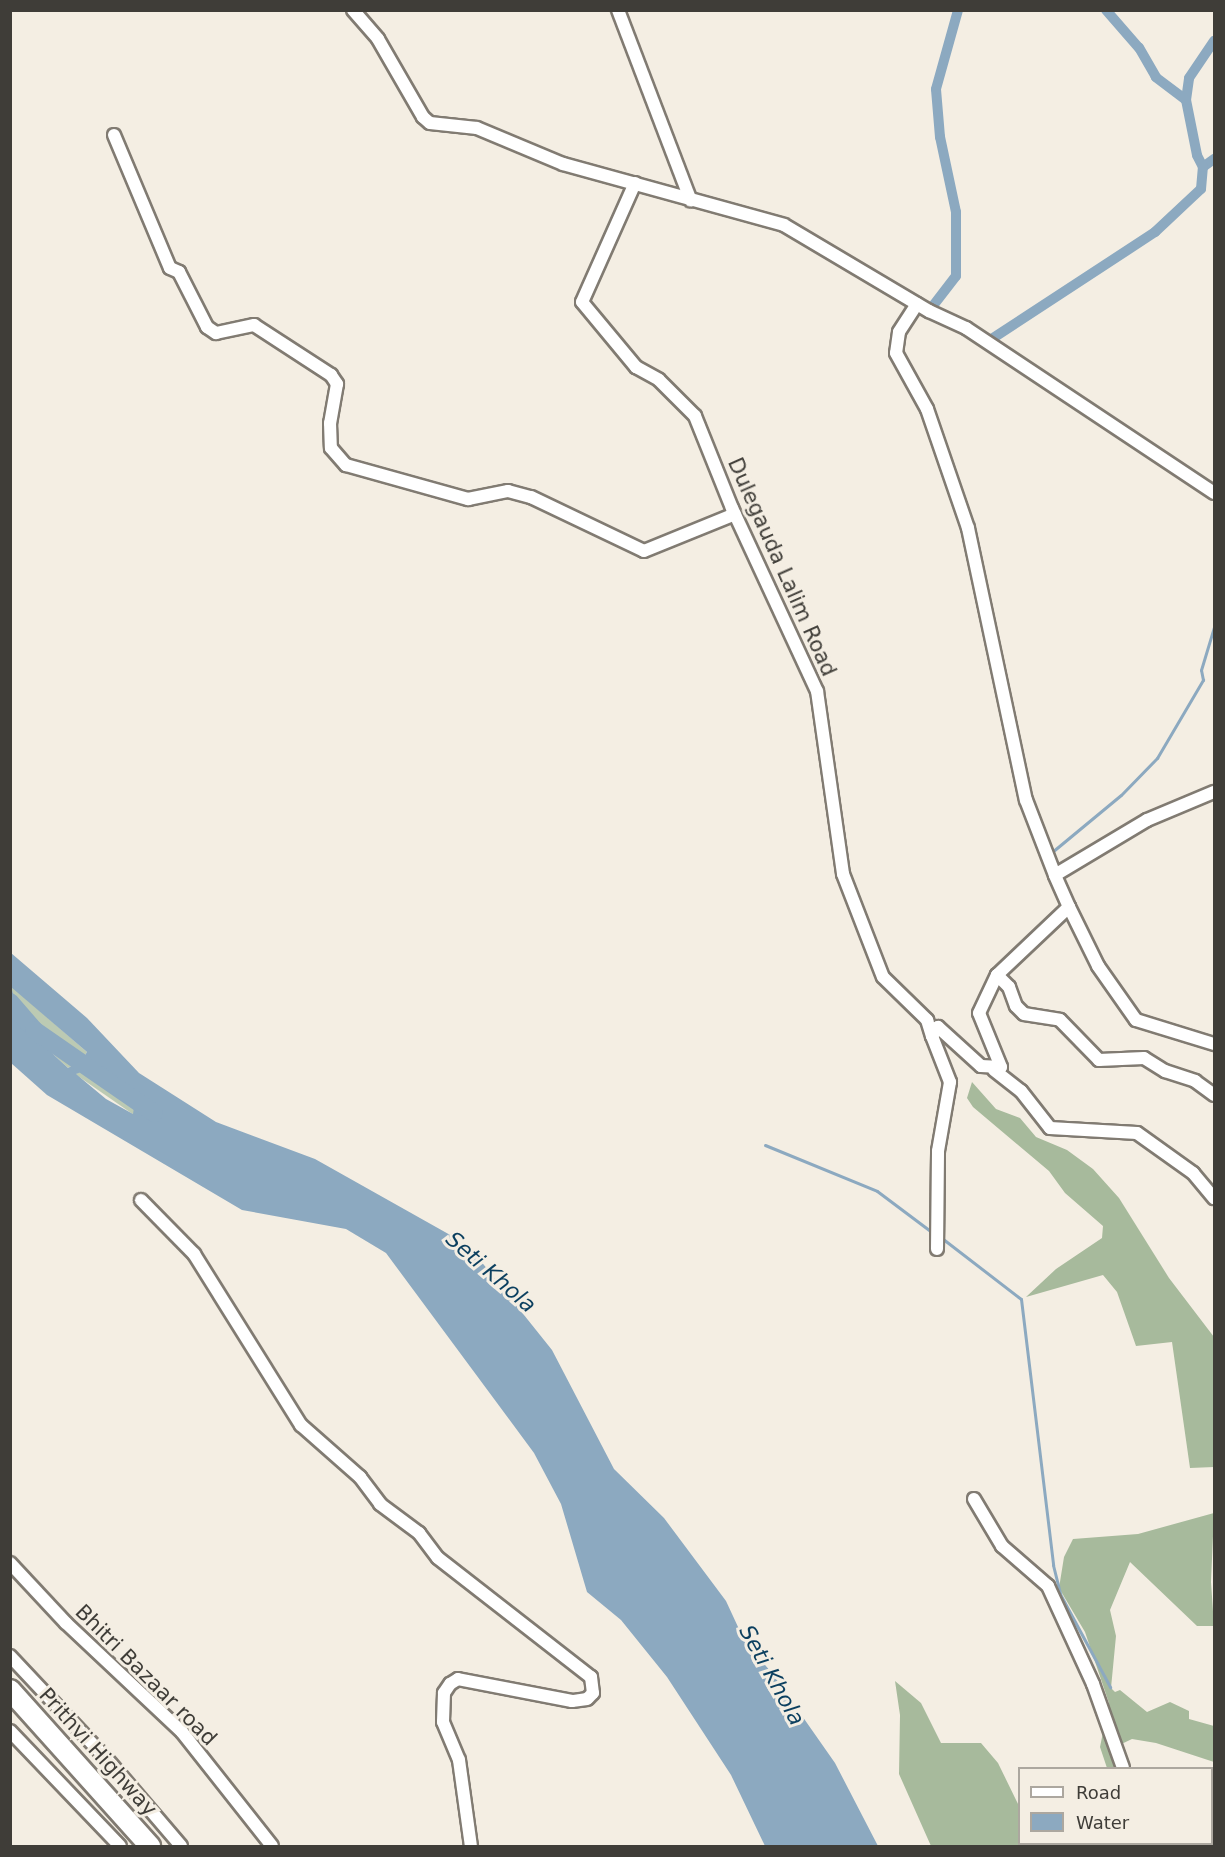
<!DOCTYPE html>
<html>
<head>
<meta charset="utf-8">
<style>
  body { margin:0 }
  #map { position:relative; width:1225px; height:1857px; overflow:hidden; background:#f4eee3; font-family:"DejaVu Sans",sans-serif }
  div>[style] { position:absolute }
  .green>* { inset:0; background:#bccab3 }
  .forest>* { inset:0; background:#a7ba9c }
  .water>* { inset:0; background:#8ca9c0 }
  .stream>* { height:3px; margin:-1.5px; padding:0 1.5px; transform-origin:1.5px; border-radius:1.5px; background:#8ca9c0 }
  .canal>* { height:10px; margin:-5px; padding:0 5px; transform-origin:5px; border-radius:5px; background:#8ca9c0 }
  .river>* { height:18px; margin:-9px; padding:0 9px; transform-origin:9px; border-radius:9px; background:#8ca9c0 }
  .roads { filter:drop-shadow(2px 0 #817b72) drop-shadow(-2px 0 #817b72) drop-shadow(0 2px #817b72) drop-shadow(0 -2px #817b72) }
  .minor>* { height:12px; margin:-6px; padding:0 6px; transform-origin:6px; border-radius:6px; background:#fff }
  .trunk>* { height:20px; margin:-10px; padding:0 10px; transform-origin:10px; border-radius:10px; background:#fff }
  span { translate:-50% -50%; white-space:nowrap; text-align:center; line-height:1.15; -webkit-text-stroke:6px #f4eee3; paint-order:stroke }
  .street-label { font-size:21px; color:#3f3d38 }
  .water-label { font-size:22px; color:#0b3f5f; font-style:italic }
  .frame { position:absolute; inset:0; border:12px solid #3f3d38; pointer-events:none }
  .legend { position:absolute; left:1018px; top:1767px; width:195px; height:78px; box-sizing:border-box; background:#f4eee3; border:2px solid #aca79f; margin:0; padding:8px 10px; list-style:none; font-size:18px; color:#3f3d38 }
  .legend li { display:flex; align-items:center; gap:12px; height:30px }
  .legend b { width:30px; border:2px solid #aca79f }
</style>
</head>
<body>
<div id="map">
  <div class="green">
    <div style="clip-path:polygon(10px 985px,87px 1052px,82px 1060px,68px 1068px,55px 1056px,21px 1018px)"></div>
    <div style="clip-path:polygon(94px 1067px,114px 1078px,135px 1101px,134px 1115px,75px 1074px)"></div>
  </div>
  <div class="forest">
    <div style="clip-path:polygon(972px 1082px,996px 1109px,1020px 1118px,1036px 1137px,1067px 1150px,1093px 1169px,1119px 1198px,1169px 1278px,1214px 1337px,1214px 1467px,1190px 1468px,1172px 1342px,1136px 1346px,1117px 1292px,1103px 1275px,1026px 1297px,1056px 1269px,1102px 1238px,1103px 1226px,1065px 1193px,1049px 1171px,973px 1107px,967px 1098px)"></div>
    <div style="clip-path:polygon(1214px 1513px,1211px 1582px,1214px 1626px,1197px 1626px,1130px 1562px,1110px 1610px,1116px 1636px,1111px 1688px,1115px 1692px,1120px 1690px,1147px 1712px,1170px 1702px,1189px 1711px,1189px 1719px,1214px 1726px,1214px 1762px,1156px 1743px,1132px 1739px,1113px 1748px,1117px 1768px,1107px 1768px,1100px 1747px,1109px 1703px,1085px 1632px,1059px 1588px,1064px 1557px,1073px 1539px,1138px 1534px)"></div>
    <div style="clip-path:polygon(895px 1681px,921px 1703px,941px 1743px,981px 1743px,998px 1763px,1019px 1806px,1020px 1844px,1035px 1846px,931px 1846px,899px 1774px,900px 1715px)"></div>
    <div style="clip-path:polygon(1212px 1830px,1214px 1846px,1121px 1846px,1121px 1844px,1212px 1844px)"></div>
  </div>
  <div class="water">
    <div style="clip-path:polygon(evenodd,11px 953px,87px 1018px,139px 1073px,216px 1122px,315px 1159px,468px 1245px,552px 1350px,614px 1469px,664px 1518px,726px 1601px,745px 1642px,772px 1673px,835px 1763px,878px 1846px,765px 1846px,731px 1775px,667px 1677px,621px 1620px,587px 1592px,561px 1504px,534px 1453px,386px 1253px,346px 1229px,242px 1210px,47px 1095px,11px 1063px,11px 953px,11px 987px,87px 1052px,82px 1060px,68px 1068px,55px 1056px,21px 1018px,11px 987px,11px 953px,94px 1067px,114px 1078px,135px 1101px,133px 1114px,106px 1099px,76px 1074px,94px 1067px)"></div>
  </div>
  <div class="stream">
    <div style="left:1052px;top:852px;width:89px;rotate:-39.6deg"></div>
    <div style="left:1121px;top:795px;width:52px;rotate:-45.8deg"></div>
    <div style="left:1157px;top:758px;width:91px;rotate:-59.5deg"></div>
    <div style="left:1203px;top:680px;width:10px;rotate:-101deg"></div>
    <div style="left:1201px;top:670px;width:45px;rotate:-73.2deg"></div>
    <div style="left:765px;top:1145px;width:121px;rotate:22.3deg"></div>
    <div style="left:877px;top:1191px;width:70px;rotate:36.9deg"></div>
    <div style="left:943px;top:1239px;width:98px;rotate:37.6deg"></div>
    <div style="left:1021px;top:1299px;width:268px;rotate:83.1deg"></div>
    <div style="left:1053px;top:1565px;width:30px;rotate:76deg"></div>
    <div style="left:1060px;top:1594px;width:106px;rotate:61.7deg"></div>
  </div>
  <div class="canal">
    <div style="left:1186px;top:100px;width:22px;rotate:-82deg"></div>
    <div style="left:1189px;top:78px;width:45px;rotate:-56deg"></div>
    <div style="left:1203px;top:167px;width:14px;rotate:-36deg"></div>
    <div style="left:929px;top:311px;width:44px;rotate:-52.4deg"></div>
    <div style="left:956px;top:276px;width:64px;rotate:-90deg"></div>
    <div style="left:956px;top:212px;width:77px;rotate:-102deg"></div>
    <div style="left:940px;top:137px;width:48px;rotate:-94.8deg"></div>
    <div style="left:936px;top:89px;width:82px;rotate:-74.4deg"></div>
    <div style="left:987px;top:342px;width:201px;rotate:-33.2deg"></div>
    <div style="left:1155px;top:232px;width:63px;rotate:-43.1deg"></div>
    <div style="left:1201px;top:189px;width:22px;rotate:-85deg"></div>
    <div style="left:1203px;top:167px;width:13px;rotate:-117deg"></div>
    <div style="left:1197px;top:155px;width:56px;rotate:-101.3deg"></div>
    <div style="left:1186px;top:100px;width:38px;rotate:-143deg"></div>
    <div style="left:1156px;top:77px;width:34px;rotate:-120deg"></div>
    <div style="left:1139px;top:48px;width:50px;rotate:-131deg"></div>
  </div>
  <div class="river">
    <div style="left:10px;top:1002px;width:37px;rotate:49deg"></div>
    <div style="left:34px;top:1030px;width:146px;rotate:34.7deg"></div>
  </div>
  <div class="roads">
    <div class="minor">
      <div style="left:353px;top:10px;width:38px;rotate:49deg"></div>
      <div style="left:378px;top:39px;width:90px;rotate:60deg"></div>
      <div style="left:423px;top:117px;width:9px;rotate:41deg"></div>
      <div style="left:430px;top:123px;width:47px;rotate:6.1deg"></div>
      <div style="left:477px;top:128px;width:93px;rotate:22.7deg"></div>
      <div style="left:563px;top:164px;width:229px;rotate:15.4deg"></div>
      <div style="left:784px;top:225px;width:169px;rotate:30.7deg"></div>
      <div style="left:929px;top:311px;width:41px;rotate:24.7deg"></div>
      <div style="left:966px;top:328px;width:298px;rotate:33.6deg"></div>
      <div style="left:618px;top:10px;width:204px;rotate:69.1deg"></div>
      <div style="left:114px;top:135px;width:144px;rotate:67.2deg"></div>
      <div style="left:170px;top:268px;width:10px;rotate:24deg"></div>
      <div style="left:179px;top:272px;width:62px;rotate:63deg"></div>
      <div style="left:207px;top:327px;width:11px;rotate:34deg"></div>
      <div style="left:216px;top:333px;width:39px;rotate:-12deg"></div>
      <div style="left:254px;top:325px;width:92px;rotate:33deg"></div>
      <div style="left:331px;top:375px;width:11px;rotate:56deg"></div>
      <div style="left:337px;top:384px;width:40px;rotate:100deg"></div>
      <div style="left:330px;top:423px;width:25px;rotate:88deg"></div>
      <div style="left:331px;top:448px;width:23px;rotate:49deg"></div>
      <div style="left:346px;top:465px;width:127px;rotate:15.6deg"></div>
      <div style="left:468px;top:499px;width:41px;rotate:-11.3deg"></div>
      <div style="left:508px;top:491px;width:24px;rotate:15deg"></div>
      <div style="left:531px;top:497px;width:125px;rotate:25.5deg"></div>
      <div style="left:644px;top:551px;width:98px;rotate:-22.1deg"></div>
      <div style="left:635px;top:183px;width:130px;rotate:114deg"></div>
      <div style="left:582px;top:302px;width:85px;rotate:50.3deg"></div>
      <div style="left:636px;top:367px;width:26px;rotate:29deg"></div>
      <div style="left:659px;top:380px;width:51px;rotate:45deg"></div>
      <div style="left:695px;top:416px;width:99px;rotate:68.1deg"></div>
      <div style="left:732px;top:508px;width:202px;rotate:65.1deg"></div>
      <div style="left:817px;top:691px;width:185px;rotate:81.9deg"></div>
      <div style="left:843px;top:874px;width:110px;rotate:68.8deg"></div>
      <div style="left:883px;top:977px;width:62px;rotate:44.3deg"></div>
      <div style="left:927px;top:1020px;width:17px;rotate:73deg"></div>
      <div style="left:917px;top:304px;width:33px;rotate:123deg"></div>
      <div style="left:899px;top:332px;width:21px;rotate:98deg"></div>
      <div style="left:896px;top:353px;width:64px;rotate:61deg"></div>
      <div style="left:927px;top:409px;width:126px;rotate:71deg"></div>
      <div style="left:968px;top:528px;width:278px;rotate:78deg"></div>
      <div style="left:1026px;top:800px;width:80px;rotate:68.9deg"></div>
      <div style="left:1069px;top:907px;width:66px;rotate:63.8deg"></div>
      <div style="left:1098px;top:966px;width:66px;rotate:54.9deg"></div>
      <div style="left:1136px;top:1020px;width:82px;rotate:17.1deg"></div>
      <div style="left:997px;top:975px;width:17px;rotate:45deg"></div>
      <div style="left:1009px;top:987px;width:20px;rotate:70deg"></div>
      <div style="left:1016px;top:1006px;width:11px;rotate:45deg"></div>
      <div style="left:1024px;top:1014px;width:36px;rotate:9deg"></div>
      <div style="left:1060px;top:1020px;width:56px;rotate:45.7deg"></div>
      <div style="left:1099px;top:1060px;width:45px;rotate:-2.5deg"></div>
      <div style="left:1144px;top:1058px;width:25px;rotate:32deg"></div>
      <div style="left:1165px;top:1071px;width:32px;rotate:18deg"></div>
      <div style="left:1195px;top:1081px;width:24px;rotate:36deg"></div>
      <div style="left:994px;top:1070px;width:34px;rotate:38deg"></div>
      <div style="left:1021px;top:1091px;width:47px;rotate:51.9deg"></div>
      <div style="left:1050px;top:1128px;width:87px;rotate:3.3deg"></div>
      <div style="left:1137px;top:1133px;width:69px;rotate:35.5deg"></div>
      <div style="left:1193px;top:1173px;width:33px;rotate:50deg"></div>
      <div style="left:141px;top:1200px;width:76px;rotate:45.5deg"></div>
      <div style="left:194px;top:1254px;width:202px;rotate:58deg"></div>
      <div style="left:301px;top:1425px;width:79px;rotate:41.4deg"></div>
      <div style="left:360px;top:1477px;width:34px;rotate:53deg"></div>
      <div style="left:380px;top:1504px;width:49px;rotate:36.6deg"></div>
      <div style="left:419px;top:1533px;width:31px;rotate:53deg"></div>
      <div style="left:438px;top:1558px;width:194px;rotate:37.9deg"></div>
      <div style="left:591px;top:1677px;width:16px;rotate:83deg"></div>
      <div style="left:593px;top:1693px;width:8px;rotate:135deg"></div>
      <div style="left:587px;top:1699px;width:15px;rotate:172deg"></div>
      <div style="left:572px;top:1701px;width:116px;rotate:-169.1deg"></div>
      <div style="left:458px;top:1679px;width:9px;rotate:148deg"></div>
      <div style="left:450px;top:1684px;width:11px;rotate:124deg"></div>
      <div style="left:444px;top:1693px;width:29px;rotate:92deg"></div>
      <div style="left:443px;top:1722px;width:41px;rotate:67.2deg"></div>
      <div style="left:459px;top:1760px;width:87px;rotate:82.1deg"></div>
      <div style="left:937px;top:1249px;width:98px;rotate:-89.4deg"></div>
      <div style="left:938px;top:1151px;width:70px;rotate:-80.1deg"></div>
      <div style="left:950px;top:1082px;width:49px;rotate:-111.4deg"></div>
      <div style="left:932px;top:1036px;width:11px;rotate:-56deg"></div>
      <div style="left:938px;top:1027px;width:58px;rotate:42.2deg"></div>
      <div style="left:981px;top:1066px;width:20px;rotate:3deg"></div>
      <div style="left:1001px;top:1067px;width:58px;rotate:-112.2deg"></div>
      <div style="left:979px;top:1013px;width:42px;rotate:-64.7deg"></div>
      <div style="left:997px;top:975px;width:99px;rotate:-43.4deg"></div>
      <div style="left:1069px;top:907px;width:35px;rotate:-114deg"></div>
      <div style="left:1055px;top:875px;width:107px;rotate:-30.9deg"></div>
      <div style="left:1147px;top:820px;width:73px;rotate:-22.7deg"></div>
      <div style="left:974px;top:1499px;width:55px;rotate:59.2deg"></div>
      <div style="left:1002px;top:1546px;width:61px;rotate:41deg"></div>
      <div style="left:1048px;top:1586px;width:108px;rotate:65.3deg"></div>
      <div style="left:1093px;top:1684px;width:89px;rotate:70.3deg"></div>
      <div style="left:10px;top:1563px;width:82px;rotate:47deg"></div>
      <div style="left:66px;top:1623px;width:159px;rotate:43.2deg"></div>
      <div style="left:182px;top:1732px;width:145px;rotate:51.7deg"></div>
      <div style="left:10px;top:1656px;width:139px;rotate:46.8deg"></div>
      <div style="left:105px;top:1757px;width:117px;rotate:49.5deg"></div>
      <div style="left:10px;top:1731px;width:159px;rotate:46.3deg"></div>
      <div style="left:1179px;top:1844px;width:4px;rotate:34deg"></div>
    </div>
    <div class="trunk">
      <div style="left:10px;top:1690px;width:210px;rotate:48.1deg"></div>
    </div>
  </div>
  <div class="street-label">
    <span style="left:782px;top:567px;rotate:66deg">Dulegauda Lalim Road</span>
    <span style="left:146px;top:1675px;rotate:45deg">Bhitri Bazaar road</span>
    <span style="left:98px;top:1752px;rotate:48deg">Prithvi Highway</span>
  </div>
  <div class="water-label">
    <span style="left:491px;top:1272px;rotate:41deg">Seti Khola</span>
    <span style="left:772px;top:1675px;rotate:61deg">Seti Khola</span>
  </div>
  <div class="frame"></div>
  <ul class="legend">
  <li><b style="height:8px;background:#fff"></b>Road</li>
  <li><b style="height:16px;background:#8ca9c0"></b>Water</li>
  </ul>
</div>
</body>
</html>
